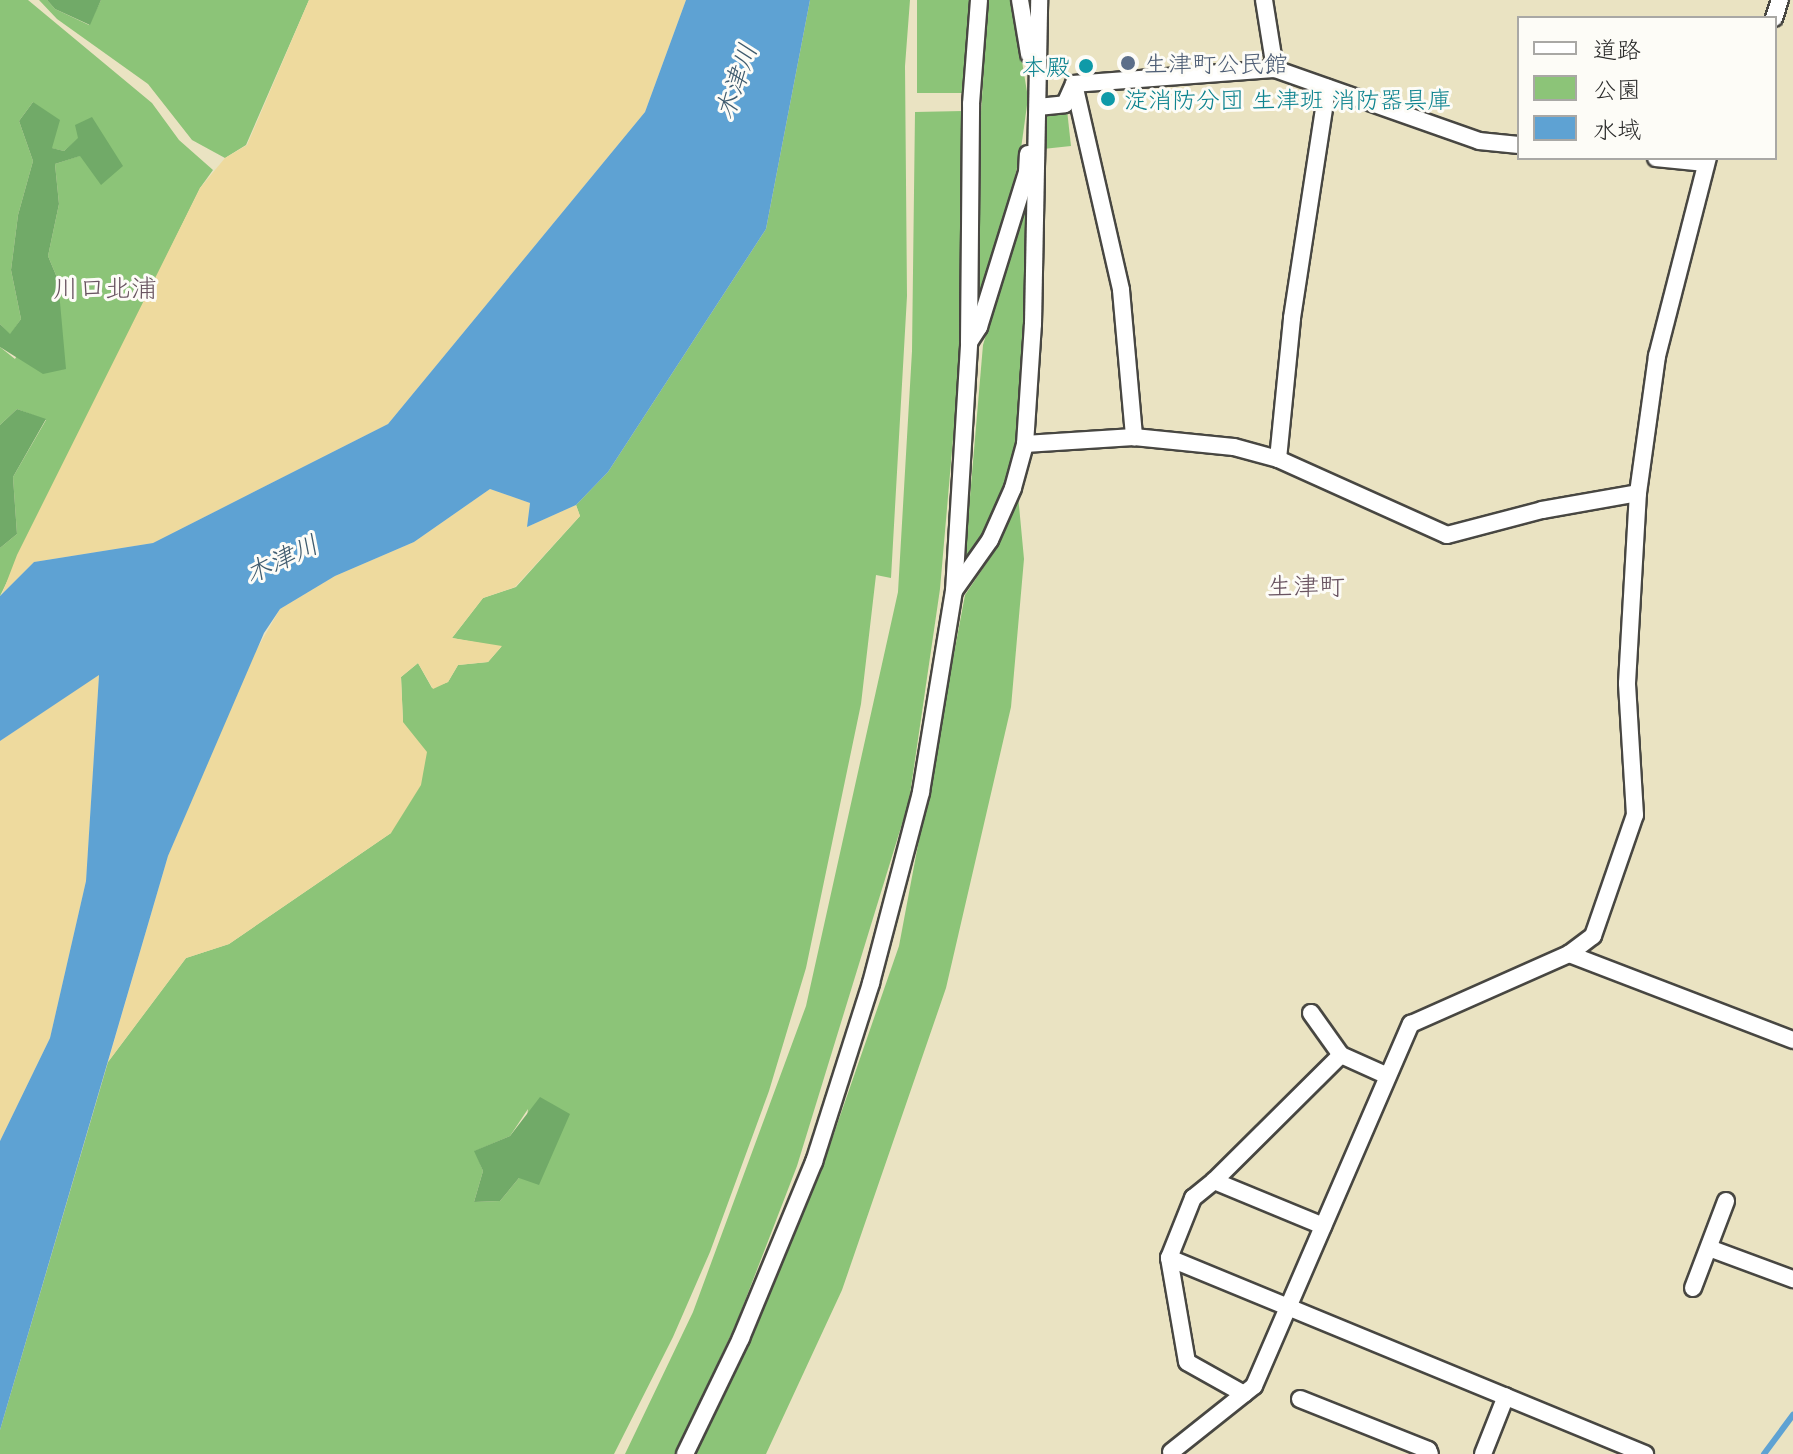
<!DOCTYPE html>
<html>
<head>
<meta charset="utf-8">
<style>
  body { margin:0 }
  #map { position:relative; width:1793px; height:1454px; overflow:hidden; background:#eae3c2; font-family:"Playpen Sans","Klee One",sans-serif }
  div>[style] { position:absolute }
  .green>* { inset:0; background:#8cc478; transform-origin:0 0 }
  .forest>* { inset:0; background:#71aa68 }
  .sand>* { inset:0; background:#eeda9e }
  .water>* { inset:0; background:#5ea2d3 }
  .stream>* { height:6px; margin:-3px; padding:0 3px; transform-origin:3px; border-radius:3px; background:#5ea2d3 }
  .roads { filter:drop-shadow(2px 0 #484742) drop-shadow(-2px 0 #484742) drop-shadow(0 2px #484742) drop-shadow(0 -2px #484742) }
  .street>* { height:16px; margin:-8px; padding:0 8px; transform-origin:8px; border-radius:8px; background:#fff }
  .dots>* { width:22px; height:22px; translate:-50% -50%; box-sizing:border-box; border:4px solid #fdfcf7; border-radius:50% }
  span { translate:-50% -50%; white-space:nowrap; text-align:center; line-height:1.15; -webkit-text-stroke:6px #fdfcf7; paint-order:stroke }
  .service-label { font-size:24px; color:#4e5e75 }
  .left { translate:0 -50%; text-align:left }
  .culture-label { font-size:24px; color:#0d838f }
  .right { translate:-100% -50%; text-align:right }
  .water-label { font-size:26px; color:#3f5b6e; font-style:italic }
  .neighbourhood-label { font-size:26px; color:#695461 }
  .legend { position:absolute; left:1517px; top:16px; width:260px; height:144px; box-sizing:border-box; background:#fdfcf7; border:2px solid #a9a8a5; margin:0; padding:10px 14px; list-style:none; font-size:24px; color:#2b2b2b }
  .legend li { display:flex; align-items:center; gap:16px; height:40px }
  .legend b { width:40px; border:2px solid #a9a8a5 }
</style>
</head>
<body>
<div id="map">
  <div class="green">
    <div style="clip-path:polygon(0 0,28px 0,152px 103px,179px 140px,213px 170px,200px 188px,0 596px,0 548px,17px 534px,13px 477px,46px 420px,17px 409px,0 425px,0 347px,15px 359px,58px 280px,48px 256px,59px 204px,55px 164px,79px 156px,79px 138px,64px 151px,51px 148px,33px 102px,19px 121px,33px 161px,18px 215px,11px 270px,21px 319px,10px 335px,0 324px)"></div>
    <div style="clip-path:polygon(39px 0,47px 0,55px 9px,89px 25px,101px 0,309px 0,246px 145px,225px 158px,192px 140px,148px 84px,57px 19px)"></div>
    <div style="clip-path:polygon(evenodd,810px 0,910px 0,905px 66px,907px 296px,891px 578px,876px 575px,861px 704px,806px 968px,769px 1091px,710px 1252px,673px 1337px,614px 1454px,0 1454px,0 1430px,108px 1062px,186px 958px,229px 944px,391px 833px,403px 722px,401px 677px,418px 663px,432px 688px,448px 682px,458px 665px,488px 662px,501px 647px,452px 638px,483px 598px,516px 587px,580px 516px,576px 505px,608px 472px,766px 229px,810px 0,528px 1109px,519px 1178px,500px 1201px,474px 1202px,483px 1171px,475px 1151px,510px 1136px,528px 1109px)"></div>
    <div style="left:917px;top:0;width:56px;height:93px"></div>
    <div style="clip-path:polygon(988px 0,1012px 0,1028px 98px,1020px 156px,979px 320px,981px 113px)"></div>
    <div style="clip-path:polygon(1067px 110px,1071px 146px,1043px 149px,1045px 112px)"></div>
    <div style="clip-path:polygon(963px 111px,961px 347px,940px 589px,909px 801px,797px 1166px,736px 1324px,675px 1454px,625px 1454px,693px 1312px,806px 1006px,898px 592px,912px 351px,915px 112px)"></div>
    <div style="clip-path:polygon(1032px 181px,1019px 442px,985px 536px,964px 567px,983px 345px)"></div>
    <div style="clip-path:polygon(1018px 495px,1024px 559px,1011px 707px,946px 988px,842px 1290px,766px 1454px,692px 1454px,822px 1168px,899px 946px,965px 595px,994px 552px)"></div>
  </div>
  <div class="forest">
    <div style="clip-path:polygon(47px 0,101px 0,90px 25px,55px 9px)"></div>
    <div style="clip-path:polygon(33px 102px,60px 120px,52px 148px,64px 151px,78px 138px,75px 125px,92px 117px,123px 166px,101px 185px,80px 156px,55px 164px,59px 204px,48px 256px,58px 280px,66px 369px,43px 374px,0 347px,0 324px,10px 334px,21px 319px,11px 270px,18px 215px,33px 161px,19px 121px)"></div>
    <div style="clip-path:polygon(17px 409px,46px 419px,13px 477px,17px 534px,0 548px,0 425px)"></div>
    <div style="clip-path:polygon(540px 1097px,570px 1114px,539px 1185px,519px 1178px,500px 1201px,474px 1202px,483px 1171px,474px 1151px,510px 1136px)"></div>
  </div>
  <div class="sand">
    <div style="clip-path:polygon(309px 0,686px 0,645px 112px,388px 424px,153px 543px,34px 562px,2px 594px,17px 555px,200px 188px,225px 158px,247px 145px)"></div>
    <div style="clip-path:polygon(490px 489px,530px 503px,527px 527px,576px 505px,580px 516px,515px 587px,483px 598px,452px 638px,502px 646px,488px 662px,458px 665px,448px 682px,433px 689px,418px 663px,401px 677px,403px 722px,427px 752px,421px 785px,391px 833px,229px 944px,186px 958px,108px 1062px,168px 856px,250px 661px,280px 609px,335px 576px,414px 542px)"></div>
    <div style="clip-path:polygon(99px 674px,86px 881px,50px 1038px,0 1141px,0 741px)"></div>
  </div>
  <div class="water">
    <div style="clip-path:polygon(686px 0,810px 0,766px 229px,608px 472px,576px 505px,527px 527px,530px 503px,490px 489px,414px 542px,335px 576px,280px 609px,264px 633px,168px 856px,0 1430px,0 1141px,50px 1038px,86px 881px,99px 675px,0 741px,0 596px,34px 562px,153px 543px,388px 424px,645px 112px)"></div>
  </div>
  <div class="stream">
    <div style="left:1764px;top:1454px;width:49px;rotate:-53.4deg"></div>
  </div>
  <div class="roads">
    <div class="street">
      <div style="left:1020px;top:0;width:55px;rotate:80.5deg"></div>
      <div style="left:1264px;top:0;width:70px;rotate:80.9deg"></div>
      <div style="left:1774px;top:18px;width:19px;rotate:-72deg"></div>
      <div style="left:1074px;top:84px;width:202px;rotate:-4.3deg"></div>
      <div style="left:1275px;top:69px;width:216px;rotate:19.4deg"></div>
      <div style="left:1479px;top:141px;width:40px;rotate:5.7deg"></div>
      <div style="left:1074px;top:84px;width:211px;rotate:77.1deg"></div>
      <div style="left:1121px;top:290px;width:148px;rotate:84.9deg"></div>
      <div style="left:1038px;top:107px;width:27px;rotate:-6deg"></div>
      <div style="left:1065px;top:104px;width:22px;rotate:-66deg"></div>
      <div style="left:1656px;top:158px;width:49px;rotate:5.8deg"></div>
      <div style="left:970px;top:341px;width:17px;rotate:-57deg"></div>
      <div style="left:979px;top:327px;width:162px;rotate:-72.8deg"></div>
      <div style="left:1027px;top:172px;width:18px;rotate:-87deg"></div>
      <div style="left:1025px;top:444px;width:109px;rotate:-3.7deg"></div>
      <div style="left:1134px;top:437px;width:100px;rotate:5.7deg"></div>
      <div style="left:1234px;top:447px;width:46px;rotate:15.3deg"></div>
      <div style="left:1278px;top:459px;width:185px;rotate:24.2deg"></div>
      <div style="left:1447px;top:535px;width:98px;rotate:-14.7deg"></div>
      <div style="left:1542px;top:510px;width:97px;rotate:-10deg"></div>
      <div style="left:1278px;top:459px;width:142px;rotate:-84.3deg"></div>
      <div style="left:1292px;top:318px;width:233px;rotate:-81.3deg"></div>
      <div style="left:954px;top:591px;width:62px;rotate:-54.8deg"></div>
      <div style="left:990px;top:540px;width:57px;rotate:-66.1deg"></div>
      <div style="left:1013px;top:488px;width:46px;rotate:-74.7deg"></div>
      <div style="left:1025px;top:444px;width:120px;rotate:-86.2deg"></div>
      <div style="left:1033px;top:324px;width:324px;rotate:-88.9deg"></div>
      <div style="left:1569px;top:954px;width:240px;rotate:21deg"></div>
      <div style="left:1311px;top:1013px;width:52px;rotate:54.5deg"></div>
      <div style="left:1341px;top:1055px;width:51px;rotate:24.1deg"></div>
      <div style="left:1214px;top:1181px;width:118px;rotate:22.4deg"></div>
      <div style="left:1709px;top:1248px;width:90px;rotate:20.3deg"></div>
      <div style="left:1169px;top:1258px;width:515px;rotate:22.38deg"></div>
      <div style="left:1693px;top:1288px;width:93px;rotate:-69.2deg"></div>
      <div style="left:1244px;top:1394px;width:65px;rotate:-150.7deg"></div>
      <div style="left:1187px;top:1362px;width:106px;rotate:-99.8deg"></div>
      <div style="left:1169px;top:1258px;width:65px;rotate:-68.2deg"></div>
      <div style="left:1193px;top:1198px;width:27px;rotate:-39deg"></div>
      <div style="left:1214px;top:1181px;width:179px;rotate:-44.8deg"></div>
      <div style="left:1300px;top:1399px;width:138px;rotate:21.7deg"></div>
      <div style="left:1428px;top:1450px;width:4px;rotate:63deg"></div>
      <div style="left:1171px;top:1452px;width:106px;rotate:-38.5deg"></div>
      <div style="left:1254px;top:1386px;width:395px;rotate:-66.6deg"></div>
      <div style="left:1411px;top:1024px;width:173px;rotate:-23.9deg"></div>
      <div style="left:1569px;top:954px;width:30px;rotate:-37deg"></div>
      <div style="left:1593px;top:936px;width:128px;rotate:-70.9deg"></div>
      <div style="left:1635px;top:815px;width:132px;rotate:-93.5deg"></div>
      <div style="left:1627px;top:683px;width:190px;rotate:-86.7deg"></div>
      <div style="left:1638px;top:493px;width:138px;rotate:-82.1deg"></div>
      <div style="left:1657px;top:356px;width:204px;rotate:-75.6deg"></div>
      <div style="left:685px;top:1454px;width:129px;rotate:-64.2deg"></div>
      <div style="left:741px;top:1338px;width:191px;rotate:-67.5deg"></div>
      <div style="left:814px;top:1162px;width:188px;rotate:-72.3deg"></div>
      <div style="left:871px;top:983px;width:197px;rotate:-75.3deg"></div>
      <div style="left:921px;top:792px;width:204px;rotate:-80.7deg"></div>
      <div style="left:954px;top:591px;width:248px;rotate:-86.5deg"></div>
      <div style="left:969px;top:343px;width:239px;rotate:-89.5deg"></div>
      <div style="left:971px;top:104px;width:104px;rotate:-85.6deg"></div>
      <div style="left:1483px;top:1454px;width:62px;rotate:-68.4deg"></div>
    </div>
  </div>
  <div class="dots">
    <div style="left:1128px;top:63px;background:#5c6f8a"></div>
    <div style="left:1086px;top:66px;background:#0f9aa8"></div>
    <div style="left:1108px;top:99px;background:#0f9aa8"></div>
  </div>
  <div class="service-label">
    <span class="left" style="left:1144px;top:63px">生津町公民館</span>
  </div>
  <div class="culture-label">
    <span class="right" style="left:1070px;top:66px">本殿</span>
    <span class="left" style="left:1124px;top:99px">淀消防分団 生津班 消防器具庫</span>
  </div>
  <div class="water-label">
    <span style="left:735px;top:81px;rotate:-71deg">木津川</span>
    <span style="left:281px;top:558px;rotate:-25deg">木津川</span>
  </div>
  <div class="neighbourhood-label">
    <span style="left:105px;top:287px">川口北浦</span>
    <span style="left:1306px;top:585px">生津町</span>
  </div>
  <ul class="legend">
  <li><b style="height:10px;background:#fff"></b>道路</li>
  <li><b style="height:22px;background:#8cc478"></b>公園</li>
  <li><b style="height:22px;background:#5ea2d3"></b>水域</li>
  </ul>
</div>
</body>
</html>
